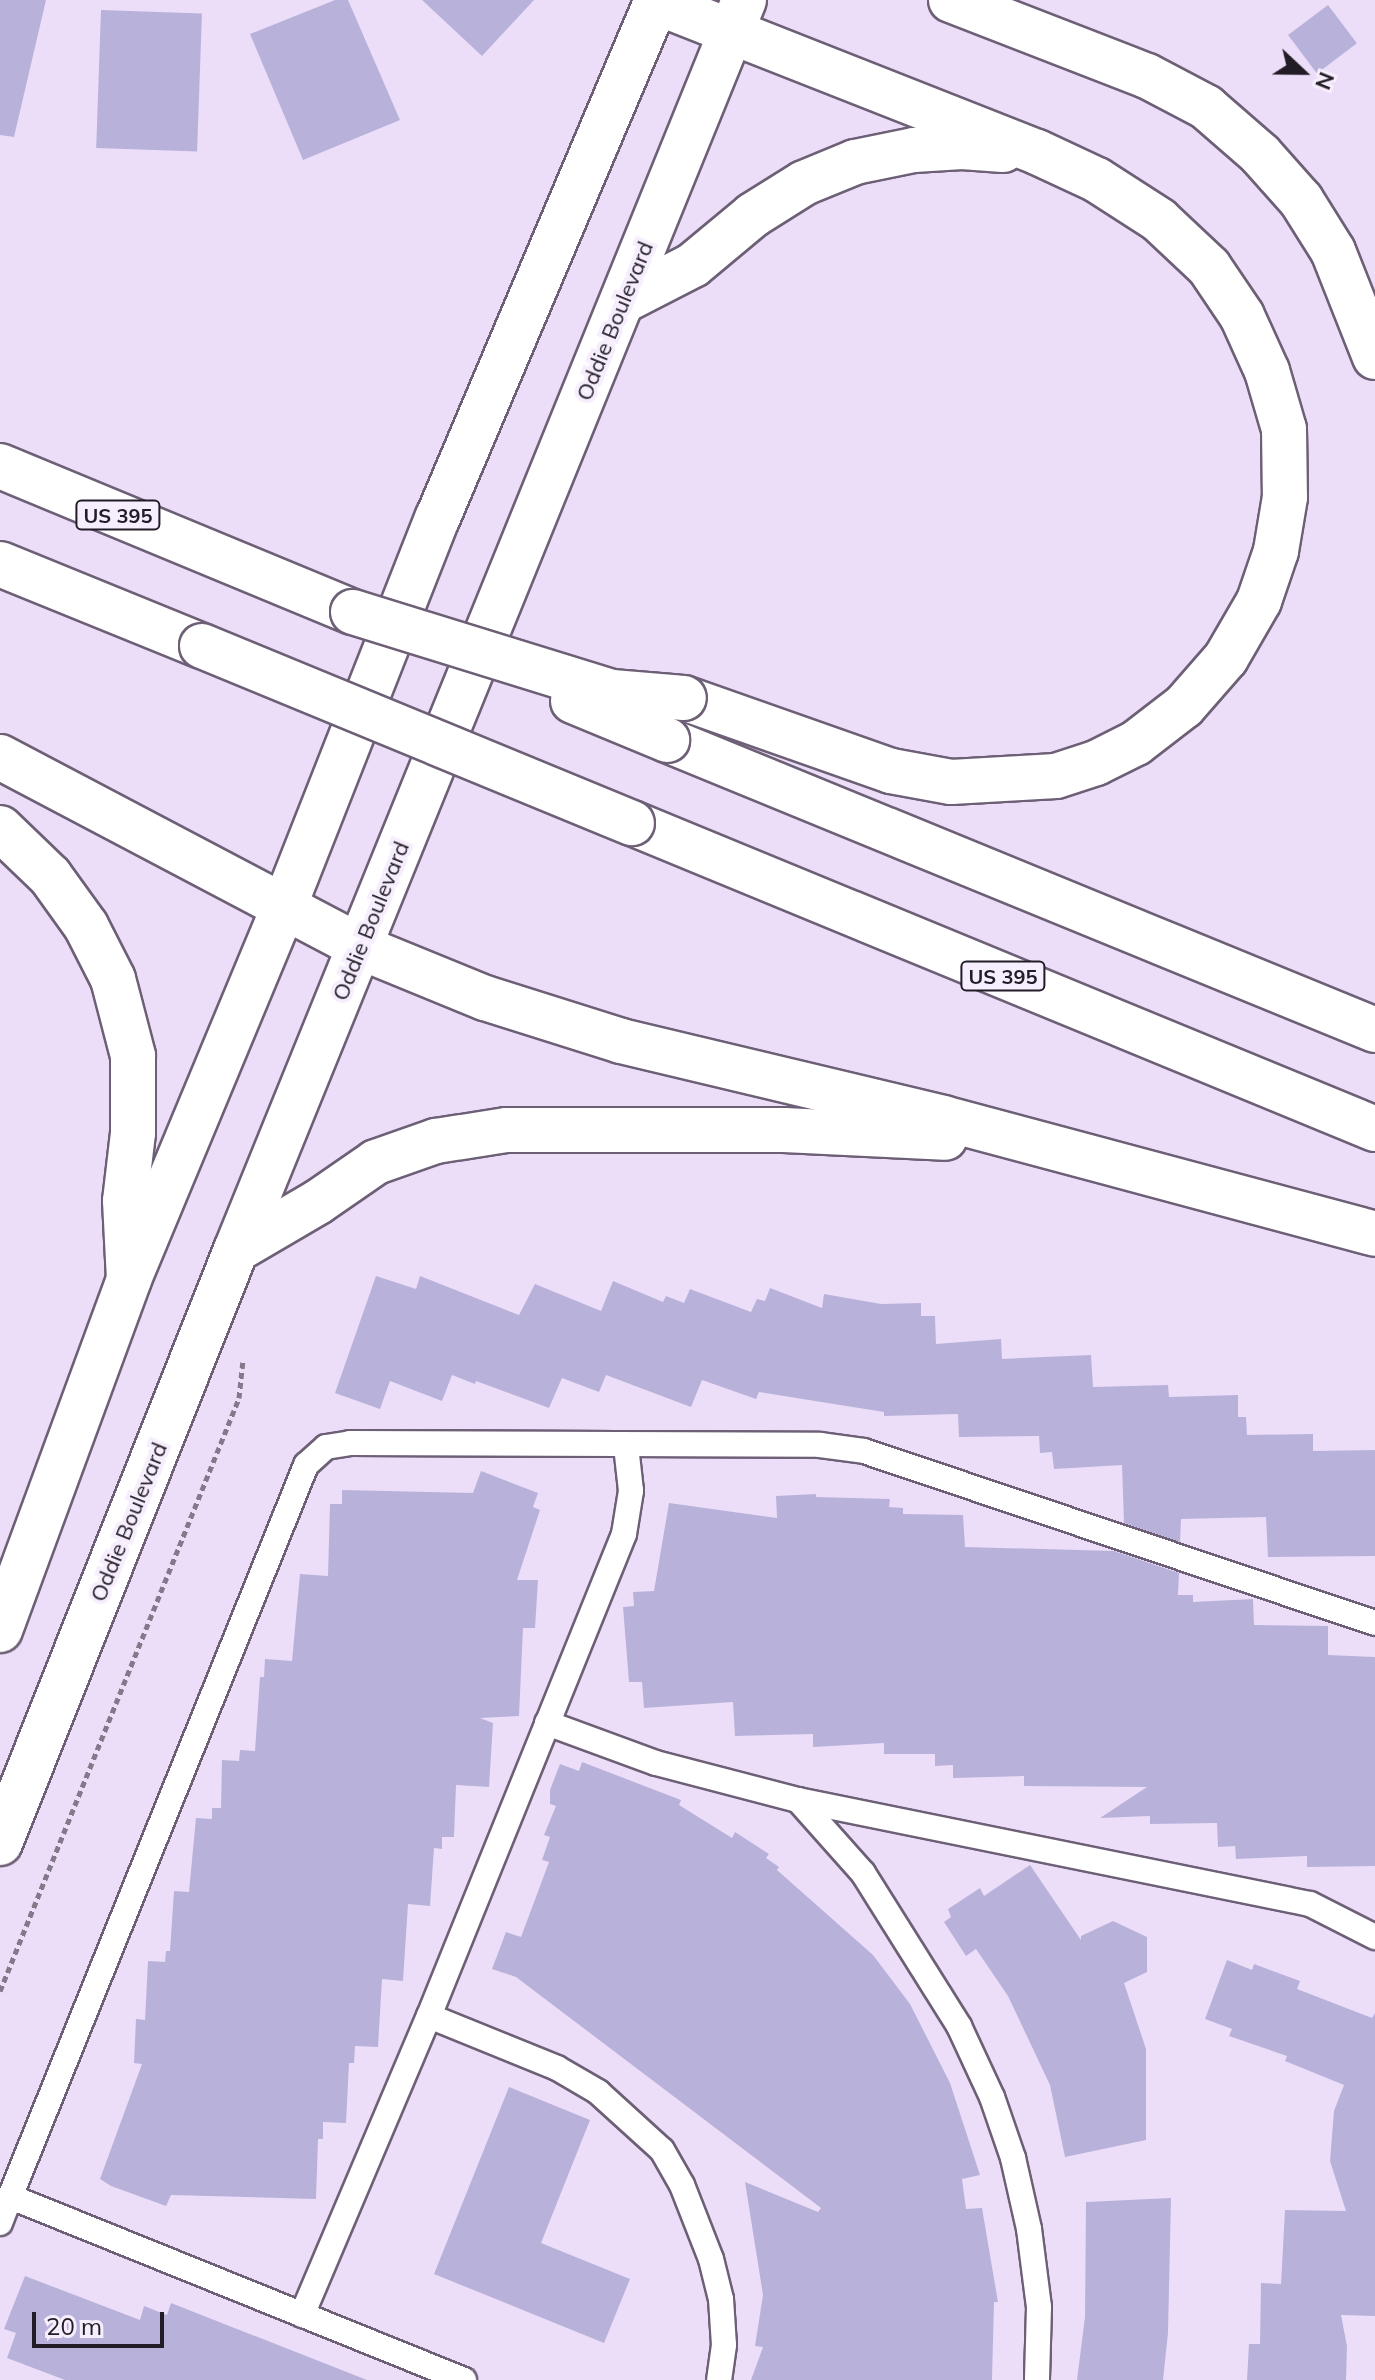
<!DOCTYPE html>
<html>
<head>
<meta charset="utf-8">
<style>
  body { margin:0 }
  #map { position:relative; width:1375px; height:2380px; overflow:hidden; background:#ecdef8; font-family:Mulish,sans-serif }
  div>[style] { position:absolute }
  .building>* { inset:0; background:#b8b2db; transform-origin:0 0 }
  .path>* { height:5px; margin-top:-2.5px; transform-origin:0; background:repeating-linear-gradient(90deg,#82798a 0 6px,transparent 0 10px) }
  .roads { filter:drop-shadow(2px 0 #6d6076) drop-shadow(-2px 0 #6d6076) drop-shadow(0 2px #6d6076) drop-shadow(0 -2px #6d6076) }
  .lane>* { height:24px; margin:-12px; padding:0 12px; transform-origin:12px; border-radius:12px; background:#fff }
  .secondary>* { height:44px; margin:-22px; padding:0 22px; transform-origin:22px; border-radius:22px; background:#fff }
  .highway>* { height:44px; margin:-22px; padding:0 22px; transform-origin:22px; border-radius:22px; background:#fff }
  .bridges { filter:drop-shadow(2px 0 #6d6076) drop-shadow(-2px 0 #6d6076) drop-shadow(0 2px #6d6076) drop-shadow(0 -2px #6d6076) }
  .highway-bridge>* { height:44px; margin:-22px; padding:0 22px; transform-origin:22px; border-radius:22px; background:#fff }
  span { translate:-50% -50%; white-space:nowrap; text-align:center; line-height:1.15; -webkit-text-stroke:8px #f6edfd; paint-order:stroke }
  .shield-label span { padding:2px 6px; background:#f6edfd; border:2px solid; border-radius:6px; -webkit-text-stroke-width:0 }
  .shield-label { font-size:20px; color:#211c25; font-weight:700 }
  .street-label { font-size:22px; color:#211c25 }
  .north { position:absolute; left:1263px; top:32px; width:80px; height:80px; -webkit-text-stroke:6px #f6edfd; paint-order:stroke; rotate:112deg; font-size:22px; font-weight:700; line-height:32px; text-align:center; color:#211c25 }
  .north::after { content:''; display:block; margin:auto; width:28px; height:36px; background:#211c25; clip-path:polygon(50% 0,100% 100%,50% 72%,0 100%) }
  .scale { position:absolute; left:32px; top:2312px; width:132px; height:36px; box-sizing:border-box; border:4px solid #211c25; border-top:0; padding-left:10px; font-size:24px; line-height:28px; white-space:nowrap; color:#211c25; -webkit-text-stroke:6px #f6edfd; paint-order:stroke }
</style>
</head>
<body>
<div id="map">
  <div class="building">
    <div style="clip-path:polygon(0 0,46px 0,14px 137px,0 135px)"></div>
    <div style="clip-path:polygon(335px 0,348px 0,400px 120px,303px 160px,250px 34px)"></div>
    <div style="clip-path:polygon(422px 0,534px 0,482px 56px)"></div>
    <div style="left:1328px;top:5px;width:48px;height:50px;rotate:53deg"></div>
    <div style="left:101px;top:10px;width:101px;height:138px;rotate:2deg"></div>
    <div style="clip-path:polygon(376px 1276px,416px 1289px,420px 1276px,519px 1315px,535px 1284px,601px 1311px,613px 1281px,663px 1302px,666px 1296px,684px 1303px,690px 1289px,751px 1312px,757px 1299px,765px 1301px,770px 1288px,822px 1308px,824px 1294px,881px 1304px,921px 1303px,921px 1316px,935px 1316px,936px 1344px,1001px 1339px,1002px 1359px,1091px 1355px,1093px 1387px,1168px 1385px,1169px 1397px,1238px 1395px,1238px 1417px,1246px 1417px,1247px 1435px,1313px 1434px,1313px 1451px,1375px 1450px,1375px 1556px,1268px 1557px,1266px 1517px,1181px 1519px,1180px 1542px,1124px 1523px,1122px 1465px,1054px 1469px,1052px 1452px,1040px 1453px,1039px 1436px,959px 1437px,958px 1414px,884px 1416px,884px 1412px,759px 1392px,756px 1399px,702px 1380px,691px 1407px,606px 1375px,599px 1392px,562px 1378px,549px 1408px,476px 1381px,475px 1384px,452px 1375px,442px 1401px,390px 1381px,380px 1409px,335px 1393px)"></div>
    <div style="clip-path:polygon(481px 1471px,538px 1493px,533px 1507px,540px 1510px,517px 1580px,538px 1580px,535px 1628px,523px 1628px,519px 1716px,480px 1718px,493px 1723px,489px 1787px,456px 1785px,454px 1837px,442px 1837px,442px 1849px,434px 1848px,430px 1906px,408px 1904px,403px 1981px,382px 1979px,378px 2047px,355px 2046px,354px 2063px,349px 2063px,346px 2123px,323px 2122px,323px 2139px,318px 2139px,316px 2199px,171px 2195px,166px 2206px,111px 2186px,100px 2179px,142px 2064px,134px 2063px,136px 2019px,145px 2020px,148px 1961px,165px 1962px,166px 1951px,170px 1951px,174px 1891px,189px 1892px,196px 1818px,212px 1819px,212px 1808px,221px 1808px,222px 1760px,239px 1761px,240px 1750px,255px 1751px,260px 1677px,264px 1677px,265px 1659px,292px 1661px,300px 1574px,328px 1576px,330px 1504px,342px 1504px,342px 1490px,473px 1493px)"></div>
    <div style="clip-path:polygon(816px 1494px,816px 1497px,890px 1499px,889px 1507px,903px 1508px,903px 1514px,963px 1515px,965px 1547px,1114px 1551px,1179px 1573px,1178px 1595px,1193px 1595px,1193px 1602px,1253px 1599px,1254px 1625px,1328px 1626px,1328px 1655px,1375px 1657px,1375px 1866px,1307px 1867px,1307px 1856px,1236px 1859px,1235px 1846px,1218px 1847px,1217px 1823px,1150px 1824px,1150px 1816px,1100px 1818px,1147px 1787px,1024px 1786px,1024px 1776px,953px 1778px,953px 1765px,935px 1766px,935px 1754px,884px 1754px,884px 1743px,813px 1747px,813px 1734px,735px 1736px,733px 1702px,644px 1708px,642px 1682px,629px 1682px,623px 1607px,634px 1606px,633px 1592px,654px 1591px,669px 1503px,777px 1518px,776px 1496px)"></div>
    <div style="clip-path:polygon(582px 1762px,681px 1800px,679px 1805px,732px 1838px,735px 1832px,769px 1854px,766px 1858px,779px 1867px,777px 1870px,873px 1955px,910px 2004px,950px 2083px,980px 2175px,962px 2179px,966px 2209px,982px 2208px,998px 2302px,994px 2302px,992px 2380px,751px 2380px,763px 2347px,755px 2346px,763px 2295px,745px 2182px,818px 2212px,821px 2208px,516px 1977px,492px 1969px,506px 1932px,521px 1937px,549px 1862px,542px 1860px,550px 1837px,544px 1835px,556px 1806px,550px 1804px,550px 1790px,560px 1764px,579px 1771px)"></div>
    <div style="clip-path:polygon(1030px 1865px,1081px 1940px,1081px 1936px,1113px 1921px,1147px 1937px,1147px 1972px,1124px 1983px,1146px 2049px,1146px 2140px,1065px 2157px,1050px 2085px,1008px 1996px,976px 1949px,966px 1956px,944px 1922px,951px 1917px,948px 1909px,980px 1888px,984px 1896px)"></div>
    <div style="clip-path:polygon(1227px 1960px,1252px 1970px,1254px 1964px,1300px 1981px,1297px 1989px,1372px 2018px,1375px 2013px,1375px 2316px,1341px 2315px,1347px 2346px,1346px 2380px,1247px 2380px,1249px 2344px,1260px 2344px,1261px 2283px,1281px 2284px,1285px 2210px,1346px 2211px,1330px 2161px,1334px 2111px,1344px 2085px,1285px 2061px,1287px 2056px,1229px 2036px,1232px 2029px,1205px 2019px)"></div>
    <div style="clip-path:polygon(509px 2087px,590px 2120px,541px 2243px,630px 2279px,604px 2343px,434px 2274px)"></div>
    <div style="clip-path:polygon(1171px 2198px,1168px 2333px,1163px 2380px,1077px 2380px,1085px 2317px,1086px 2202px)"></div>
    <div style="clip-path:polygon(25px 2276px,140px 2320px,144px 2306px,167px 2315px,171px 2303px,367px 2380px,65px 2380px,7px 2358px,16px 2333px,4px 2329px)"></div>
  </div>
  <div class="path">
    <div style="left:0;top:1991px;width:639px;rotate:-68.05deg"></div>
    <div style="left:239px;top:1398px;width:39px;rotate:-84deg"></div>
  </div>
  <div class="roads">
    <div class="lane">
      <div style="left:547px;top:1723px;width:116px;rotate:20.2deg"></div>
      <div style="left:656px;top:1763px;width:147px;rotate:14.6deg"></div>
      <div style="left:798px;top:1800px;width:522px;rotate:11.48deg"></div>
      <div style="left:1310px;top:1904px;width:73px;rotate:26.9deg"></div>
      <div style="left:798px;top:1800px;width:98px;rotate:48.3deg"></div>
      <div style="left:863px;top:1873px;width:181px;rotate:57.9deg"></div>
      <div style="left:959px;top:2026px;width:78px;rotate:65.1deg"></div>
      <div style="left:992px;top:2097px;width:65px;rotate:71deg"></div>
      <div style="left:1013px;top:2158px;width:73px;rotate:77.3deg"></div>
      <div style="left:1029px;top:2229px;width:79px;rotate:82.7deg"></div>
      <div style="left:1039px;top:2307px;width:73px;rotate:91.6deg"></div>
      <div style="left:429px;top:2016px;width:138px;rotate:22.1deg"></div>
      <div style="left:557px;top:2068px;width:48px;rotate:30.3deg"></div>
      <div style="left:598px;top:2092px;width:86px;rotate:42.2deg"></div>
      <div style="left:662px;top:2150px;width:40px;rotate:60.3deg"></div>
      <div style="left:682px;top:2185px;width:79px;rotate:68.6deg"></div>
      <div style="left:711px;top:2259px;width:41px;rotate:76deg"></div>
      <div style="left:721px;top:2299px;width:46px;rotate:86.3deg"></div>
      <div style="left:724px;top:2345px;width:35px;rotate:98deg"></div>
      <div style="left:0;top:2223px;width:28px;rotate:-69deg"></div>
      <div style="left:302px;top:2315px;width:325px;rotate:-67deg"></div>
      <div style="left:429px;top:2016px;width:520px;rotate:-67.97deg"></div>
      <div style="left:624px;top:1534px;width:44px;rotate:-80.8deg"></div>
      <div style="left:631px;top:1491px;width:45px;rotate:-96.3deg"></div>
      <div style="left:464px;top:2380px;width:489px;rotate:-158deg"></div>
      <div style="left:10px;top:2197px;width:790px;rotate:-67.98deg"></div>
      <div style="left:306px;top:1465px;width:27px;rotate:-42deg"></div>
      <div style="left:326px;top:1447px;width:24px;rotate:-9deg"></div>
      <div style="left:350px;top:1443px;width:470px;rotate:0.2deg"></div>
      <div style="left:820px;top:1445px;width:44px;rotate:7.8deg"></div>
      <div style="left:864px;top:1451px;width:539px;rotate:18.6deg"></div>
    </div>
    <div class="secondary">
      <div style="left:0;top:1630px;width:374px;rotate:-69.8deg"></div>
      <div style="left:129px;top:1279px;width:403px;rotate:-67.4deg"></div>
      <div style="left:284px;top:907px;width:419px;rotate:-68.5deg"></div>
      <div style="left:438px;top:517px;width:561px;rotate:-67.04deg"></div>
      <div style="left:0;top:1843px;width:638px;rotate:-68.3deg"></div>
      <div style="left:236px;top:1250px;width:1349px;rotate:-67.88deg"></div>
    </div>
    <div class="highway">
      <div style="left:951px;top:0;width:210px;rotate:21.2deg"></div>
      <div style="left:1147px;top:76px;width:67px;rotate:27.7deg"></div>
      <div style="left:1206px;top:107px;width:72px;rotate:41deg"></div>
      <div style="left:1260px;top:154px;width:62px;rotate:48.3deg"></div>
      <div style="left:1301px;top:200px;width:60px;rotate:57.9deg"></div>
      <div style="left:1333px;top:251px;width:114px;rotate:68.4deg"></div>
      <div style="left:656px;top:2px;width:409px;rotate:21.5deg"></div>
      <div style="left:1037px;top:152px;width:66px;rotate:25deg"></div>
      <div style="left:1097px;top:180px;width:74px;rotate:32.8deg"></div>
      <div style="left:1159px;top:220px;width:69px;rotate:43.2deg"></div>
      <div style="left:1209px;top:267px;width:59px;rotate:56deg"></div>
      <div style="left:1242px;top:316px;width:60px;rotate:65.6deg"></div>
      <div style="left:1267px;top:371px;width:60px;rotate:73.7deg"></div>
      <div style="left:1284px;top:429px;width:68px;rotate:89.2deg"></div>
      <div style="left:1285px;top:497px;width:55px;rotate:99.5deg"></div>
      <div style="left:1276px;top:551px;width:53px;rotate:108.8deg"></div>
      <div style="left:1259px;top:601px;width:66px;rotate:120.1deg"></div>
      <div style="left:1226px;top:658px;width:64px;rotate:131.2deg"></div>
      <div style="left:1184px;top:706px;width:61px;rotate:142.4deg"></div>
      <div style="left:1136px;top:743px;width:45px;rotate:153.4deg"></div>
      <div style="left:1096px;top:763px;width:42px;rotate:162deg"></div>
      <div style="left:1056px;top:776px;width:105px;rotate:176.7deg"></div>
      <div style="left:951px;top:782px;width:61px;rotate:-169.6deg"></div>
      <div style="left:891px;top:771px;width:219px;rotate:-160.6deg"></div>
      <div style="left:625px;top:300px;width:76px;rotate:-27.2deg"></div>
      <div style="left:693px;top:265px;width:78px;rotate:-39.8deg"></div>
      <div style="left:753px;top:215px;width:60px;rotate:-32.1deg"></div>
      <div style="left:804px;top:183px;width:55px;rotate:-22.4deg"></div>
      <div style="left:855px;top:162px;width:60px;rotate:-11.5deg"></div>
      <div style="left:914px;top:150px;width:48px;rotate:-3.6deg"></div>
      <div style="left:962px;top:147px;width:41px;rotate:4.2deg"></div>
      <div style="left:0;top:466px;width:382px;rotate:22.5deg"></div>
      <div style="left:0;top:564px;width:218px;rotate:22.1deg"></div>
      <div style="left:667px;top:740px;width:765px;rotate:22.27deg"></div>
      <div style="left:0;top:757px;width:407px;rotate:27.8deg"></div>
      <div style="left:360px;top:947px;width:135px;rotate:22.2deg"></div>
      <div style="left:485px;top:998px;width:143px;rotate:17.5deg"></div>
      <div style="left:621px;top:1041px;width:331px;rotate:13.4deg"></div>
      <div style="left:943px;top:1118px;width:447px;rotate:15deg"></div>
      <div style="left:632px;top:823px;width:804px;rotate:22.38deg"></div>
      <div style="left:0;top:828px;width:69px;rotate:43.8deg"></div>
      <div style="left:50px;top:876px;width:62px;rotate:54.2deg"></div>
      <div style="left:86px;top:926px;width:59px;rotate:63deg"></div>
      <div style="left:113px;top:979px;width:80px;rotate:75.4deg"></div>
      <div style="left:133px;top:1056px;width:77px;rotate:90deg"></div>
      <div style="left:133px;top:1133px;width:68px;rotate:96.7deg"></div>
      <div style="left:125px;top:1201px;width:78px;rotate:87.1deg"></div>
      <div style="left:236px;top:1250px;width:95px;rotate:-30.3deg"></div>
      <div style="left:318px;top:1202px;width:70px;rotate:-34.6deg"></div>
      <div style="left:376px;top:1162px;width:64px;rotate:-19.3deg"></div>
      <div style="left:436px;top:1141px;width:71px;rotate:-8.9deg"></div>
      <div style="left:506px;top:1130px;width:278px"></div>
      <div style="left:784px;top:1130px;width:161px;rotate:2.8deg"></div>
    </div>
  </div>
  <div class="bridges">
    <div class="highway-bridge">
      <div style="left:353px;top:612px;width:271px;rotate:17.2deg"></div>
      <div style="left:612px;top:692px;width:72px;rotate:4.8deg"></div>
      <div style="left:202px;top:646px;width:465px;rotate:22.4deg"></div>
      <div style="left:573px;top:701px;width:102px;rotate:22.5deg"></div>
    </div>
  </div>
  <div class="shield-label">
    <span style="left:118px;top:515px">US 395</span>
    <span style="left:1003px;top:976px">US 395</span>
  </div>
  <div class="street-label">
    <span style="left:615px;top:321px;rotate:-68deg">Oddie Boulevard</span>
    <span style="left:371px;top:921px;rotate:-68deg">Oddie Boulevard</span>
    <span style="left:129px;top:1522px;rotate:-68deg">Oddie Boulevard</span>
  </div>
  <div class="north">N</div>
  <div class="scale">20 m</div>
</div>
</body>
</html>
